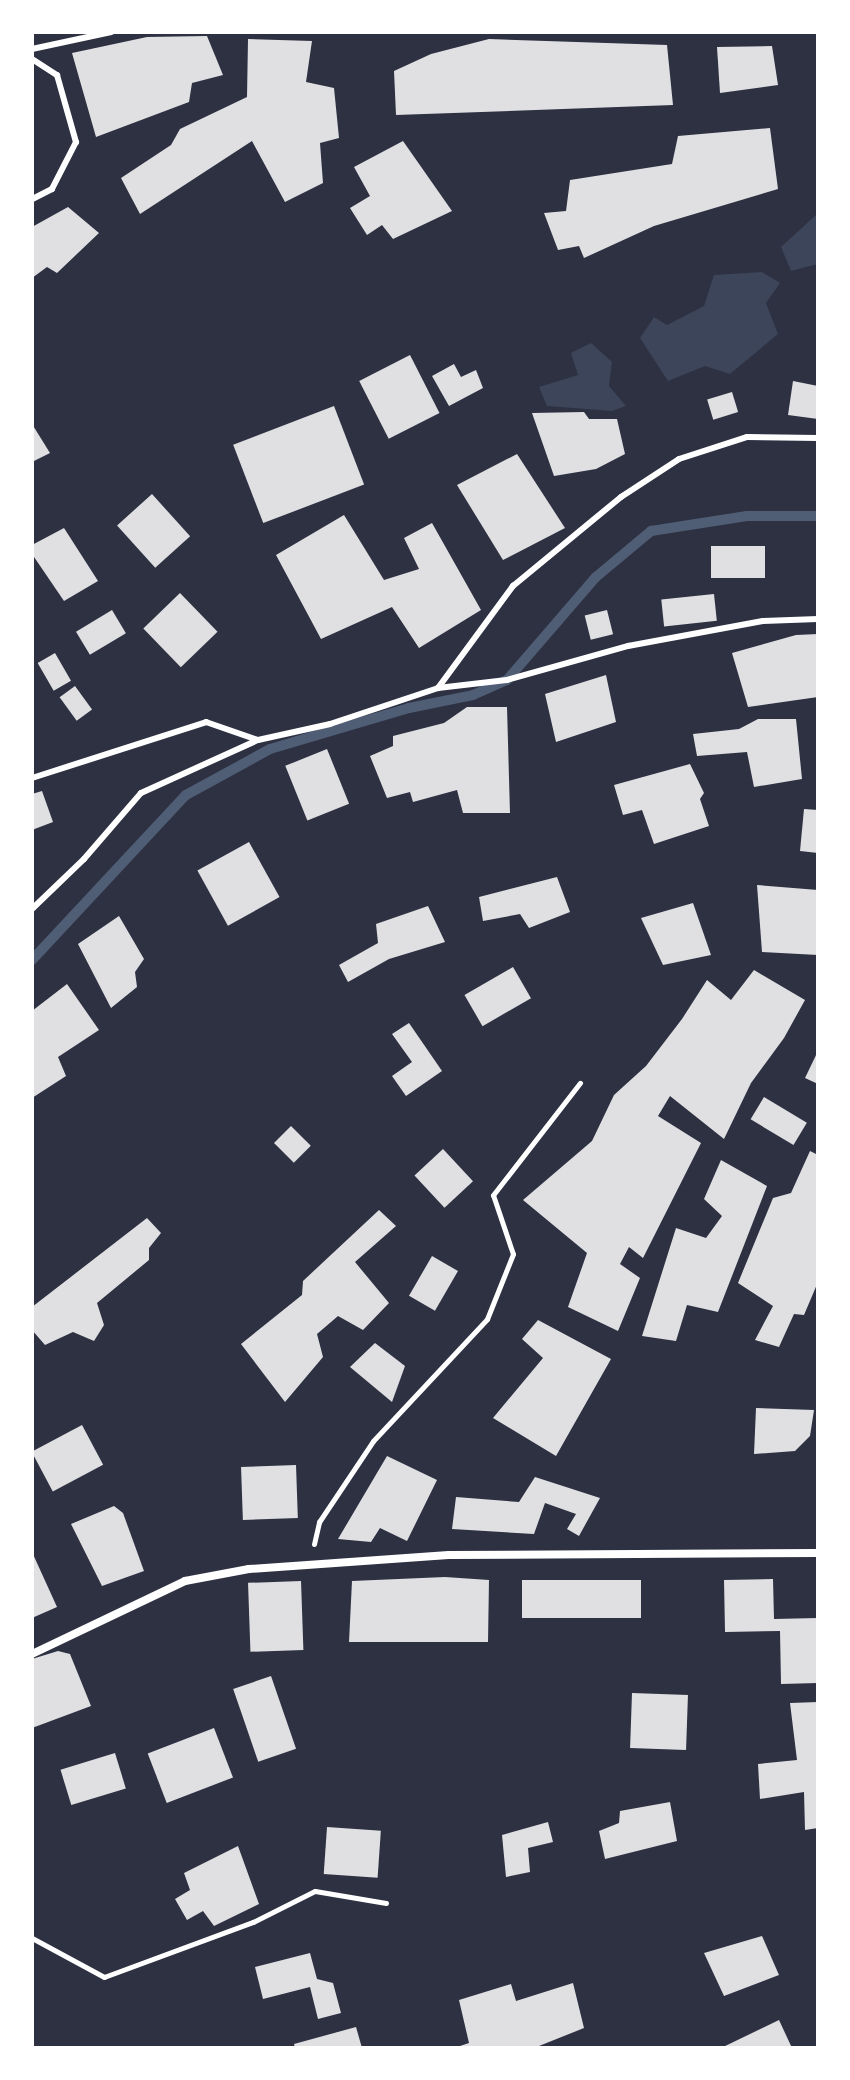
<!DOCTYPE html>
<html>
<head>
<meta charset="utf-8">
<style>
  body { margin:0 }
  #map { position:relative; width:850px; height:2080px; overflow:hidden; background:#2d3142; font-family:Lato,sans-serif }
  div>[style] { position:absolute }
  .green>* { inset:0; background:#3c4559 }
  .stream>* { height:10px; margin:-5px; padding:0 5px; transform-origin:5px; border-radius:5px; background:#4f5d75 }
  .building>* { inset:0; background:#e0e0e3; transform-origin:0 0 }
  .path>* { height:5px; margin:-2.5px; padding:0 2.5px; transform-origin:2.5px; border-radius:2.5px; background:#fff }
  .service>* { height:6px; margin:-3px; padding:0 3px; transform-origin:3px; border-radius:3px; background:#fff }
  .minor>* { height:8px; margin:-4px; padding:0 4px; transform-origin:4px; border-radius:4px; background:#fff }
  span { translate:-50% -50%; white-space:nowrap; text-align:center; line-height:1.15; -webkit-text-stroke:6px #fff; paint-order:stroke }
  .frame { position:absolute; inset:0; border:34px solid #fff; pointer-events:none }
</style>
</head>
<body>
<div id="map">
  <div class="green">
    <div style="clip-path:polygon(818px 213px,818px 264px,791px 271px,781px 247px)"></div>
    <div style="clip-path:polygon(762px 272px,780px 283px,766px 303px,778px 334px,730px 374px,705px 366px,668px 381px,640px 338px,654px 317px,667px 325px,704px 306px,714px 275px)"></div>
    <div style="clip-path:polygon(591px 343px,612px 362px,609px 386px,626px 406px,612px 411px,547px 406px,539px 387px,578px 375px,571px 353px)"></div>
  </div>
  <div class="stream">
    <div style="left:32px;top:960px;width:226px;rotate:-47deg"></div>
    <div style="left:186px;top:795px;width:96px;rotate:-28.7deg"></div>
    <div style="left:270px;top:749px;width:145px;rotate:-16.4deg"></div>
    <div style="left:409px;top:708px;width:65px;rotate:-11.5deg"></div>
    <div style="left:473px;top:695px;width:37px;rotate:-24deg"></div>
    <div style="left:507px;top:680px;width:136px;rotate:-49.2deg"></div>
    <div style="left:596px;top:577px;width:72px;rotate:-39.9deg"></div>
    <div style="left:651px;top:531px;width:97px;rotate:-8.9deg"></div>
    <div style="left:747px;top:516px;width:71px"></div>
  </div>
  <div class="building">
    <div style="clip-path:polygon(207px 36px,223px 75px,192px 83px,189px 102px,96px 137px,72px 53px,147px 37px)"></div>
    <div style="clip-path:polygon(248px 39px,312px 41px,306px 82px,334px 88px,339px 138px,320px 143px,323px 183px,285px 202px,252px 141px,140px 214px,121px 178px,171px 145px,180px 129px,247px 97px)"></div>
    <div style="clip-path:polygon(489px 39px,667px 45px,673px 105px,396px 115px,394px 71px,431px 54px)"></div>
    <div style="clip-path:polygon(772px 46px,778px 85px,720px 93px,717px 47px)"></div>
    <div style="clip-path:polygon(770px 128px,778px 189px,654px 226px,584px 258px,579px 246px,558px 250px,544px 213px,566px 211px,570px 180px,672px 164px,678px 136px)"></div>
    <div style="clip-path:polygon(403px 141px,452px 211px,393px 239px,382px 225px,367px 235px,350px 208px,370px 196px,354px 167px)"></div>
    <div style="clip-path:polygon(68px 207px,99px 233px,57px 273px,47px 267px,32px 278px,32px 227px)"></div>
    <div style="left:410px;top:355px;width:65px;height:57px;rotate:63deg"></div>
    <div style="clip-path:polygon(454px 364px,461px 377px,476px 370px,483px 388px,449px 406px,432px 376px)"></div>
    <div style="clip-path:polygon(793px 381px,818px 386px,818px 419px,788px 415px)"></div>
    <div style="left:732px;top:392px;width:21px;height:26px;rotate:73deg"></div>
    <div style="left:334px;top:406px;width:84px;height:108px;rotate:69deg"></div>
    <div style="clip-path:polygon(584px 412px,589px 419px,617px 419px,625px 454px,596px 469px,554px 476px,532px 413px)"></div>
    <div style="clip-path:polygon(32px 424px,50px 453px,32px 462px)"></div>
    <div style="clip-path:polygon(517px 454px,565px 528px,503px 560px,457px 485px)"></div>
    <div style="left:152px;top:494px;width:57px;height:47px;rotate:48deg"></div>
    <div style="clip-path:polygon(344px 515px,384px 580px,419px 569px,404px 538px,432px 523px,481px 610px,419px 648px,392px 607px,321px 639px,276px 555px)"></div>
    <div style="clip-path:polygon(64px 528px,98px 581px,64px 601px,32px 554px,32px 545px)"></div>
    <div style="left:765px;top:546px;width:32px;height:54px;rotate:90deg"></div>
    <div style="left:180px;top:593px;width:54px;height:51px;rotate:46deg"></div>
    <div style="left:714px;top:594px;width:27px;height:53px;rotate:84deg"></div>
    <div style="left:112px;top:610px;width:27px;height:42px;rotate:59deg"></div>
    <div style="left:607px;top:610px;width:25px;height:23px;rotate:76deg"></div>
    <div style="clip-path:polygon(818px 634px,818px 697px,748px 707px,732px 653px,796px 635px)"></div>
    <div style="left:55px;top:653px;width:32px;height:20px;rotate:60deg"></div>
    <div style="clip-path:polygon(606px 675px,616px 722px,556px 742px,545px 694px)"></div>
    <div style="left:75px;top:686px;width:29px;height:19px;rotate:54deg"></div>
    <div style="clip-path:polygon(467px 707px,507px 707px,510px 813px,463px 813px,457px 790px,413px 802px,410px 792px,387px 798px,370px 756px,393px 746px,393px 736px,444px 723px)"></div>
    <div style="clip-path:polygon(758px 719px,796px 719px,802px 779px,754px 787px,747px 752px,697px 756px,693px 734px,739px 729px)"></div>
    <div style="left:327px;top:749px;width:59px;height:45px;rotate:68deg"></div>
    <div style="clip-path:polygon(690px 764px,704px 793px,700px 799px,709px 826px,654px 844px,642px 810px,623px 815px,614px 785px)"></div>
    <div style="clip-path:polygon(42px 791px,53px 822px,32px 830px,32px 794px)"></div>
    <div style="clip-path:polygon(804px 809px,818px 810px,818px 853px,800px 851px)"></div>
    <div style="left:249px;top:842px;width:63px;height:59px;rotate:61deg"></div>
    <div style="clip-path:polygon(557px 877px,570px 912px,529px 928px,520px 914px,483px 921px,479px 897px)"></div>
    <div style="clip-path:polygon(757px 885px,818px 890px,818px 955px,762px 952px)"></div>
    <div style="clip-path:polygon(693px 903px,711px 955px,663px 965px,641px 918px)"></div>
    <div style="clip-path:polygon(428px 906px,445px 942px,389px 959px,348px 982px,339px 965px,378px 943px,376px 924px)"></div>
    <div style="clip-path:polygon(119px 916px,144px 959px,135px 972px,137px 987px,111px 1008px,78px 944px)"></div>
    <div style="left:513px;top:967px;width:36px;height:56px;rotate:60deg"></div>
    <div style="clip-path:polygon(754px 970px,805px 1000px,784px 1038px,751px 1083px,724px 1139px,670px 1096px,658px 1116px,701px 1143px,643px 1258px,629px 1247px,620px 1264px,640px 1278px,618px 1331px,568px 1307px,587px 1253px,523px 1200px,592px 1141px,614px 1095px,646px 1066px,682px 1019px,707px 980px,731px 1000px)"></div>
    <div style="clip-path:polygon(67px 984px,99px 1030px,58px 1057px,66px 1076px,32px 1098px,32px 1011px)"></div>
    <div style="clip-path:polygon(409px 1023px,442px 1071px,406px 1096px,392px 1076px,412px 1062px,392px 1034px)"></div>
    <div style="clip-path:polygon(818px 1051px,818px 1084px,805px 1078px)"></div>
    <div style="left:764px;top:1097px;width:50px;height:26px;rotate:31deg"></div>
    <div style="left:291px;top:1126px;width:28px;height:24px;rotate:45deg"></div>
    <div style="left:443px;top:1149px;width:44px;height:39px;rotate:47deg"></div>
    <div style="clip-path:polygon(810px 1151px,818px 1155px,818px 1282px,804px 1315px,794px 1314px,779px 1347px,755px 1340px,773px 1306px,738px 1283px,773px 1198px,791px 1193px)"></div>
    <div style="clip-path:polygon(721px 1160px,767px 1186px,718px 1312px,687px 1305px,676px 1341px,642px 1336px,676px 1228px,706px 1238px,722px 1216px,704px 1199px)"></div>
    <div style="clip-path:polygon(379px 1210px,396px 1226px,355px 1262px,389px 1303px,363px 1330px,338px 1316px,317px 1334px,323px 1357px,285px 1402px,241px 1344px,302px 1295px,303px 1281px)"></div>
    <div style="clip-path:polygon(147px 1218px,161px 1233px,149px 1248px,149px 1260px,97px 1303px,104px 1325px,94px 1341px,73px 1332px,45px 1345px,32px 1330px,32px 1307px)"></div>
    <div style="left:432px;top:1256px;width:30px;height:46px;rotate:30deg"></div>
    <div style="clip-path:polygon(538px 1320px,611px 1359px,556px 1456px,493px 1418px,543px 1358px,522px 1339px)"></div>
    <div style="clip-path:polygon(375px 1343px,405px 1366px,392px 1402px,350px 1367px)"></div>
    <div style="clip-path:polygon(756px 1408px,814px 1410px,810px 1436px,795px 1451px,754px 1454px)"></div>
    <div style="left:82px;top:1425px;width:45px;height:57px;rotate:62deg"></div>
    <div style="clip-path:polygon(387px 1456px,437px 1480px,407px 1541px,380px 1528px,371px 1542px,338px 1539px)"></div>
    <div style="left:296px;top:1465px;width:53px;height:55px;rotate:88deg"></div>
    <div style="clip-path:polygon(535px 1477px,600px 1498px,579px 1536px,567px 1529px,576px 1514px,545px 1503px,534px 1534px,452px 1529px,456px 1497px,519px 1502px)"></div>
    <div style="clip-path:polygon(114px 1506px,123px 1513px,144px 1571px,102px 1586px,71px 1524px)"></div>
    <div style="clip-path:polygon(32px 1552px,57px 1607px,32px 1618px)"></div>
    <div style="clip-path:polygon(445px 1577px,489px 1580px,488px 1642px,349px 1642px,352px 1581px)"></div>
    <div style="clip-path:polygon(773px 1579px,774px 1619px,818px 1618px,818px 1683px,781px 1684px,780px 1631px,725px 1632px,724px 1580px)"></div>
    <div style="left:522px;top:1580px;width:119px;height:38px"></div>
    <div style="left:301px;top:1581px;width:69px;height:53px;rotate:88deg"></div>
    <div style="clip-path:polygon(58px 1651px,70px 1654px,91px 1706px,32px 1728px,32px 1659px)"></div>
    <div style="left:271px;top:1676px;width:77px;height:40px;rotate:71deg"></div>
    <div style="left:632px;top:1693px;width:56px;height:55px;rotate:2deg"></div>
    <div style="clip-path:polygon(818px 1702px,818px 1828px,805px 1830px,804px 1792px,760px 1799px,758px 1764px,797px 1760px,790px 1703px)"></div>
    <div style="left:214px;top:1728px;width:53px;height:71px;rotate:69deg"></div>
    <div style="left:115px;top:1753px;width:37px;height:57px;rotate:73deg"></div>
    <div style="clip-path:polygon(670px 1802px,677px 1841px,605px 1859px,599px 1831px,619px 1823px,620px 1811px)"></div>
    <div style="clip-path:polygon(548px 1822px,553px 1842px,528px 1848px,530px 1872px,506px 1877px,502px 1835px)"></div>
    <div style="left:327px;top:1827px;width:54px;height:47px;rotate:4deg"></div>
    <div style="clip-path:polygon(238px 1846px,259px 1904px,214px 1926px,203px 1911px,187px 1920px,175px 1899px,190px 1890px,184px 1873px)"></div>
    <div style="clip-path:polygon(762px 1936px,779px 1975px,724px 1996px,704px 1953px)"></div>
    <div style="clip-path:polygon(310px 1953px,317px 1979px,333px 1983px,341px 2013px,318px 2019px,310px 1987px,263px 1999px,255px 1967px)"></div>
    <div style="clip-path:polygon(573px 1983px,584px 2028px,534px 2048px,454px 2048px,469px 2043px,459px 2000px,511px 1984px,516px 2001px)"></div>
    <div style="clip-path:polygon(779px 2020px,792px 2048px,721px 2048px)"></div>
    <div style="clip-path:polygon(356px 2027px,362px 2048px,295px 2048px,294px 2044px)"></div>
  </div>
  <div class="path">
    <div style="left:314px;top:1544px;width:23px;rotate:-77deg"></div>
    <div style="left:319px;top:1522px;width:97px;rotate:-56.3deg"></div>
    <div style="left:373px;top:1441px;width:167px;rotate:-46.9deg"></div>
    <div style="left:487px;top:1319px;width:70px;rotate:-68.2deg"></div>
    <div style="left:513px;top:1254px;width:62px;rotate:-108.7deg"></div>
    <div style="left:493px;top:1195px;width:142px;rotate:-52.2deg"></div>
    <div style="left:32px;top:1938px;width:82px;rotate:28.4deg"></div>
    <div style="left:104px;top:1977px;width:159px;rotate:-20.3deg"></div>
    <div style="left:253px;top:1922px;width:69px;rotate:-26.6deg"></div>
    <div style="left:315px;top:1891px;width:72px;rotate:9.6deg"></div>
  </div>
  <div class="service">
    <div style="left:32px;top:49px;width:81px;rotate:-12.1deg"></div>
    <div style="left:32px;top:59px;width:30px;rotate:33deg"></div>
    <div style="left:57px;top:75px;width:70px;rotate:74.2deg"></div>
    <div style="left:76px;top:142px;width:53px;rotate:117.1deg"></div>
    <div style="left:52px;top:189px;width:22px;rotate:153deg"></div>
    <div style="left:438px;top:688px;width:127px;rotate:-53.7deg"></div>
    <div style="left:513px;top:586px;width:140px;rotate:-39.5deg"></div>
    <div style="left:621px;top:497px;width:69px;rotate:-33.2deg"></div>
    <div style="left:679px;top:459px;width:71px;rotate:-17.9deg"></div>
    <div style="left:747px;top:437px;width:71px;rotate:0.8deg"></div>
    <div style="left:32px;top:778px;width:183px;rotate:-17.8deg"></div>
    <div style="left:206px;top:722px;width:55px;rotate:19.1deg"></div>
    <div style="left:258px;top:740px;width:74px;rotate:-12.5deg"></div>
    <div style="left:330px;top:724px;width:114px;rotate:-18.4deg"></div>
    <div style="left:438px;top:688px;width:69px;rotate:-6.6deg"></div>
    <div style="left:507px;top:680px;width:126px;rotate:-15.7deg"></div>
    <div style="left:628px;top:646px;width:137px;rotate:-10.5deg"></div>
    <div style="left:763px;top:621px;width:55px;rotate:-2.1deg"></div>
    <div style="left:32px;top:909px;width:72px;rotate:-43.9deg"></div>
    <div style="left:84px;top:859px;width:87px;rotate:-49.2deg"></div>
    <div style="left:141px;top:793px;width:128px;rotate:-24.4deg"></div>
  </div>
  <div class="minor">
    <div style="left:32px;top:1654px;width:170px;rotate:-25.5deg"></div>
    <div style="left:185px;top:1581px;width:65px;rotate:-10.6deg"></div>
    <div style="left:249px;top:1569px;width:200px;rotate:-4deg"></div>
    <div style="left:449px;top:1555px;width:369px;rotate:-0.3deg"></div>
  </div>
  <div class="frame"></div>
</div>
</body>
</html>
